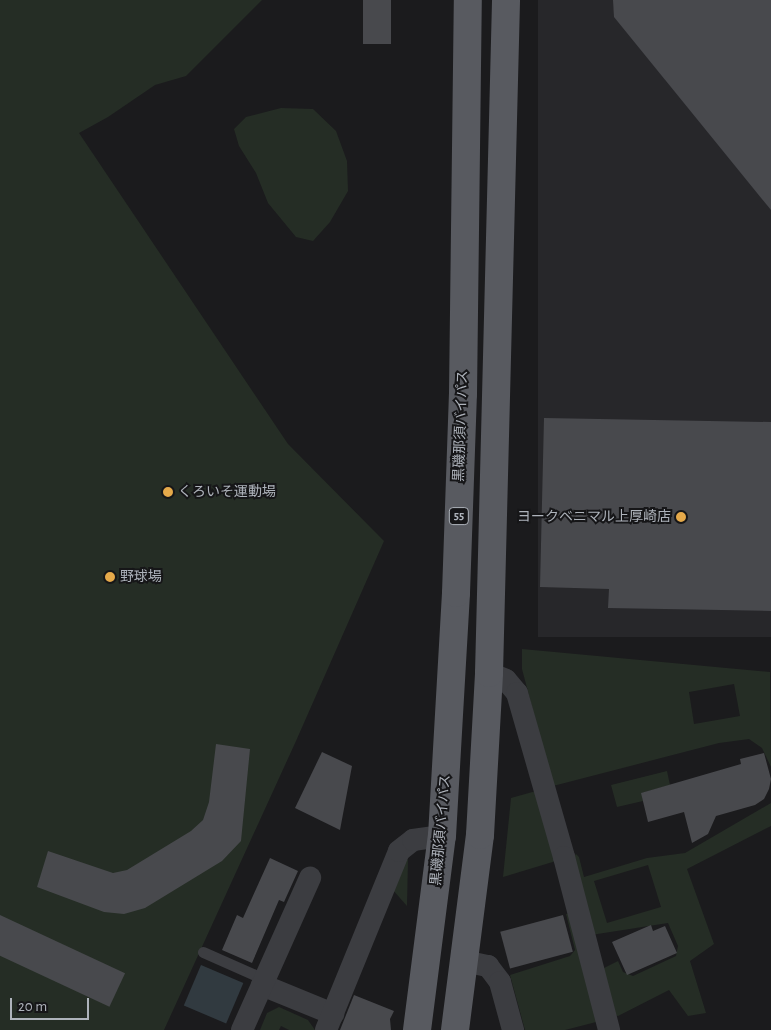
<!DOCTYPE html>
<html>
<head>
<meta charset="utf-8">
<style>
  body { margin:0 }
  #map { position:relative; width:771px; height:1030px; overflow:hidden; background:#1b1b1d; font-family:"Alegreya Sans","Noto Sans JP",sans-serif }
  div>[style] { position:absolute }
  .built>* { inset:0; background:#27272a; transform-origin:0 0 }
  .green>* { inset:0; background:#252d25 }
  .water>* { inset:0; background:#313a40; transform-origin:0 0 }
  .building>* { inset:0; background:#48494d; transform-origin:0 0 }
  .lane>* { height:11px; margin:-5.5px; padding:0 5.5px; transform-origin:5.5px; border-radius:5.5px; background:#3c3d41 }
  .street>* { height:22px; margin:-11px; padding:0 11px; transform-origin:11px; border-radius:11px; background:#3c3d41 }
  .primary>* { height:28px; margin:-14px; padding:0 14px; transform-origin:14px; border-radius:14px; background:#585a60 }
  .dots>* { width:14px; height:14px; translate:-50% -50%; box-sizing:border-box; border:2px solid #161618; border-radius:50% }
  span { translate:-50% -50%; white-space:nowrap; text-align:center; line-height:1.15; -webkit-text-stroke:4px #161618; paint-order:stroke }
  .shield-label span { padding:1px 4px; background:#161618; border:1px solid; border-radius:4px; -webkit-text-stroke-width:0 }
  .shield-label { font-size:12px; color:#aeb3bb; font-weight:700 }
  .street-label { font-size:14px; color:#aeb3bb }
  .poi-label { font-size:14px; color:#aeb3bb }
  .left { translate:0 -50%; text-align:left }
  .right { translate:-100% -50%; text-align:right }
  .scale { position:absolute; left:10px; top:998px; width:79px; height:22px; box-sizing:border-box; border:2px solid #aeb3bb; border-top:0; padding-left:6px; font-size:15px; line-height:18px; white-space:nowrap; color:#aeb3bb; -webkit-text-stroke:4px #161618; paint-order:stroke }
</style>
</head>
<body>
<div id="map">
  <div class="built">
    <div style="left:538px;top:0;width:233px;height:637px"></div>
  </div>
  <div class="green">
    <div style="clip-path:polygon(0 0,262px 0,186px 76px,155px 85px,108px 117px,79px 133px,288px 444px,384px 541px,296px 741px,164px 1030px,0 1030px)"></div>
    <div style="clip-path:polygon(281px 108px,313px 109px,336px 131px,347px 161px,348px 191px,330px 222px,313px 241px,296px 237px,268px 203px,256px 173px,239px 146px,234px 129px,246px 117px)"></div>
    <div style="clip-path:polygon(evenodd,522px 649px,770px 672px,771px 767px,762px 748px,749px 739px,719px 743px,553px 786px,522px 669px,522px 649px,734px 684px,740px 716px,694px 724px,689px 692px,734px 684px)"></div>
    <div style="clip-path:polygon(667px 771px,670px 785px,642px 793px,643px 801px,617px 807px,611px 785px)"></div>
    <div style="clip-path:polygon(536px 791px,556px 861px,503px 877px,511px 798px)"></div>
    <div style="clip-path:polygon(evenodd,771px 803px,771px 826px,687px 869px,714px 944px,690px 961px,706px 1013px,688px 1016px,669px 990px,618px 1016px,613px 1015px,602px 969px,618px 961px,623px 972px,633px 976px,676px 956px,678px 946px,668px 923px,591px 935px,571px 860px,576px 854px,579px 857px,584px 877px,647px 858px,685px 853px,771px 803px,648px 865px,661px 907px,607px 923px,594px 881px,648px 865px)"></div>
    <div style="clip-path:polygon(405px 858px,408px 860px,407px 906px,392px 889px)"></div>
    <div style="clip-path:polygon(571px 913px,600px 1021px,565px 1030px,525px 1030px,510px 975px,570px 956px,575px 950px,566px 914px)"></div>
    <div style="clip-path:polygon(279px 1007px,308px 1020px,315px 1030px,289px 1030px,281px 1026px,279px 1030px,260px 1030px,267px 1013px)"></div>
  </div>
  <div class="water">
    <div style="left:201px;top:965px;width:46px;height:44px;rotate:23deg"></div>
  </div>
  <div class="building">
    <div style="left:363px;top:0;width:28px;height:44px"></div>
    <div style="clip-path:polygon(613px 0,771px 0,771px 210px,614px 17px)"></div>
    <div style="clip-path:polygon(544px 418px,771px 422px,771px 611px,608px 608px,609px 589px,540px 587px)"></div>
    <div style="clip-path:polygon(216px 744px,250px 749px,241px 841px,222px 861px,145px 908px,124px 914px,104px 912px,37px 887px,48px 851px,113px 873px,127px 870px,191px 831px,203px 820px,209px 802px)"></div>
    <div style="clip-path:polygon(322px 752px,352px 766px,340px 830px,295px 808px)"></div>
    <div style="clip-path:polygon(764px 753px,771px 779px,769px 789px,764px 799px,755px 805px,716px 816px,708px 834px,692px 843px,684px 812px,648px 822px,641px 793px,741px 764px,740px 759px)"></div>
    <div style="clip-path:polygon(270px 858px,298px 871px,284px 902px,279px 900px,252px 963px,222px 950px,237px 915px,243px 918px)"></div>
    <div style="left:0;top:915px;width:138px;height:37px;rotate:25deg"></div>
    <div style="left:563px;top:915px;width:38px;height:65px;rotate:75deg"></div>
    <div style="clip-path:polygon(651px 925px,653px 931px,665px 926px,677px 953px,627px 975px,612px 942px)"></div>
    <div style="clip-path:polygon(354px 995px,394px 1011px,390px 1019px,391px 1030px,340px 1030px)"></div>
  </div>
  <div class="lane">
    <div style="left:203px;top:952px;width:67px;rotate:23.9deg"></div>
  </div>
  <div class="street">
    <div style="left:489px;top:673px;width:18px;rotate:22deg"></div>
    <div style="left:506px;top:680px;width:17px;rotate:50deg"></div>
    <div style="left:517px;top:693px;width:171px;rotate:74deg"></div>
    <div style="left:564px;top:857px;width:179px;rotate:75.4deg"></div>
    <div style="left:464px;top:961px;width:25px;rotate:12deg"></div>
    <div style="left:488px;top:966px;width:20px;rotate:53deg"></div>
    <div style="left:500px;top:982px;width:50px;rotate:74.8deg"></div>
    <div style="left:262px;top:985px;width:77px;rotate:22.2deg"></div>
    <div style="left:242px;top:1030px;width:167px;rotate:-65.9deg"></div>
    <div style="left:326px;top:1030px;width:193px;rotate:-67.8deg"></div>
    <div style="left:399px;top:851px;width:18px;rotate:-38deg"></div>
    <div style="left:413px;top:840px;width:29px;rotate:-8deg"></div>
  </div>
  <div class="primary">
    <div style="left:417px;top:1030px;width:196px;rotate:-82.7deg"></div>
    <div style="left:442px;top:836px;width:243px;rotate:-86.7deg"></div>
    <div style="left:456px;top:593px;width:199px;rotate:-88deg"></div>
    <div style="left:463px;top:394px;width:394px;rotate:-89.3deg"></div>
    <div style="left:455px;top:1030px;width:197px;rotate:-82.7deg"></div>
    <div style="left:480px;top:835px;width:162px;rotate:-86.8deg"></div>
    <div style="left:489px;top:673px;width:673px;rotate:-88.55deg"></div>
  </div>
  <div class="dots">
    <div style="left:168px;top:492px;background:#e5a94a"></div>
    <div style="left:681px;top:517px;background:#e5a94a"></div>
    <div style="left:110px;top:577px;background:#e5a94a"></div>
  </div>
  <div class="shield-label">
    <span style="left:459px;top:516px">55</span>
  </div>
  <div class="street-label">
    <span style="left:461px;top:426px;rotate:-88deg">黒磯那須バイパス</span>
    <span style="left:441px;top:830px;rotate:-85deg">黒磯那須バイパス</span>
  </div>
  <div class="poi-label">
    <span class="left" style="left:178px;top:492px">くろいそ運動場</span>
    <span class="right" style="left:671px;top:517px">ヨークベニマル上厚崎店</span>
    <span class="left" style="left:120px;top:577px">野球場</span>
  </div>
  <div class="scale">20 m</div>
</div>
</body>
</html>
